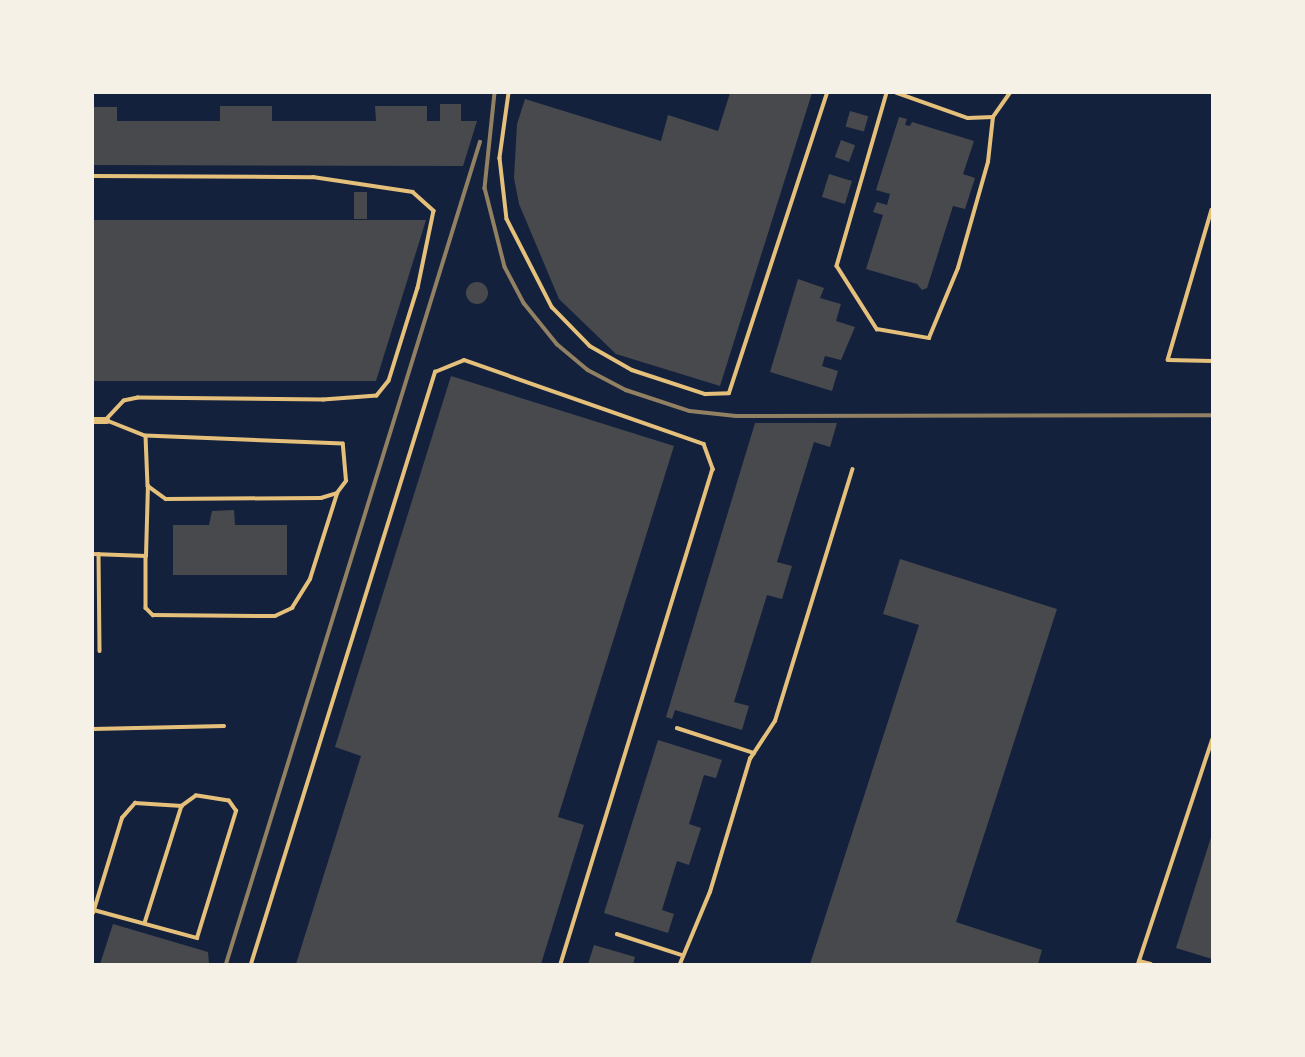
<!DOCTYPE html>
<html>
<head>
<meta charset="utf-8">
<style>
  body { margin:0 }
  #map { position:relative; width:1305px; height:1057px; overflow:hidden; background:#14213d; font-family:"Exo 2",sans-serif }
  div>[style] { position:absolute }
  .building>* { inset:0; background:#48494c; transform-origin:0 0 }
  .round { border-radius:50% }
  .service>* { height:3.5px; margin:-1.75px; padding:0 1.75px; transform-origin:1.75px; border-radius:1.75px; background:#e5c07b }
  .minor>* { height:7px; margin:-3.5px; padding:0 3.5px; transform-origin:3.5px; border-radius:3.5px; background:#e5c07b }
  .rail>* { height:3.5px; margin:-1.75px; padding:0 1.75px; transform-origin:1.75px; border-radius:1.75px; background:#918062 }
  span { translate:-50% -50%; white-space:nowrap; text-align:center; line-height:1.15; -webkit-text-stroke:5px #f6f1e7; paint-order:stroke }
  .frame { position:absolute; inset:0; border:94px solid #f6f1e7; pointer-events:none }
</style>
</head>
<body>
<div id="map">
  <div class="building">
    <div style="clip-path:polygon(730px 93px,812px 93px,720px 386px,616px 354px,559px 299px,519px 204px,514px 178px,517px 124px,525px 99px,661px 141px,668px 115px,718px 131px)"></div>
    <div style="clip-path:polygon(440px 104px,461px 104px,461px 121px,477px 121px,463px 166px,93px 165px,93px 107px,117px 107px,117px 121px,220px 121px,220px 106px,272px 106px,272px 121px,376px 121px,375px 106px,427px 106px,427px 121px,440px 121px)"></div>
    <div style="left:850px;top:111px;width:19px;height:16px;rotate:16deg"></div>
    <div style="clip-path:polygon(899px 117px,907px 119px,905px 125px,910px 126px,912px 122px,974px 141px,963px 174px,975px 178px,965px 209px,953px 206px,927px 288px,922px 290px,917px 284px,866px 269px,883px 215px,873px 212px,877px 202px,887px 205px,890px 194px,876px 190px)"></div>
    <div style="left:841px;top:140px;width:15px;height:18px;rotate:20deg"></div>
    <div style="left:829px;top:174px;width:24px;height:24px;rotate:17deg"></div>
    <div style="left:354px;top:192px;width:13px;height:27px"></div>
    <div style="clip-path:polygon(93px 220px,426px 220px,376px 381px,93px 381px)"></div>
    <div style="clip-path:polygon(798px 279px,824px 288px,820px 298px,841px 304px,836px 321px,855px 327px,841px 360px,825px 356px,822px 366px,838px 371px,832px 391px,770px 372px)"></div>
    <div class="round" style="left:466px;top:282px;width:22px;height:22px"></div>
    <div style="clip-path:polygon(451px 376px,674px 446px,558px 817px,584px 825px,541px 964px,296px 964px,361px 756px,335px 747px)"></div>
    <div style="clip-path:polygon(755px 423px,837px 423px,830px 447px,814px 442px,777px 562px,792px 566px,782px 599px,767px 595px,734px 702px,749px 706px,742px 730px,675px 710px,672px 719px,666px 717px)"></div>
    <div style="clip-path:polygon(234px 510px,235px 525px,287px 525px,287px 575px,173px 575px,173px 525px,209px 525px,212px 511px)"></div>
    <div style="clip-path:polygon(900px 559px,1057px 609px,956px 922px,1042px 950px,1038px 964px,810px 964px,919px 625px,883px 614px)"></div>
    <div style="clip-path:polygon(658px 740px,722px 760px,716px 778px,704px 775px,689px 824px,701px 828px,689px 865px,677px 861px,662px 910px,674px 914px,668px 933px,604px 913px)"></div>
    <div style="clip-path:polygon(1212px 834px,1212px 959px,1176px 948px)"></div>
    <div style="clip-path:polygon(113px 924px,208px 952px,209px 964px,100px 964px)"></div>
    <div style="clip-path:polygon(594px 945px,635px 957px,633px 964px,588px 964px)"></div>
  </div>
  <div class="service">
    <div style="left:509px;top:93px;width:66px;rotate:97.9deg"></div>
    <div style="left:500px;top:158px;width:61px;rotate:83.5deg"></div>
    <div style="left:507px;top:219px;width:99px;rotate:62.9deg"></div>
    <div style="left:552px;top:307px;width:54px;rotate:45.7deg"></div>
    <div style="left:590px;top:346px;width:48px;rotate:29.7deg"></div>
    <div style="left:632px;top:370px;width:77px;rotate:18.2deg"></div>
    <div style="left:705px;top:394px;width:24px;rotate:-2deg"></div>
    <div style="left:729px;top:393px;width:316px;rotate:-71.9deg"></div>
    <div style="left:887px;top:93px;width:180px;rotate:106.1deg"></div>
    <div style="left:837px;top:266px;width:75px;rotate:57.6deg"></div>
    <div style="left:877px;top:329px;width:53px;rotate:9.8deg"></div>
    <div style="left:929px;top:338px;width:76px;rotate:-67.5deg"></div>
    <div style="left:958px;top:268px;width:110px;rotate:-74.2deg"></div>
    <div style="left:988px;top:162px;width:45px;rotate:-83.7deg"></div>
    <div style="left:897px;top:93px;width:75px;rotate:19.4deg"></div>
    <div style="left:968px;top:118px;width:25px;rotate:-2deg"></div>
    <div style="left:993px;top:117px;width:29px;rotate:-55deg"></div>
    <div style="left:93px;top:176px;width:220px;rotate:0.3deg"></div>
    <div style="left:313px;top:177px;width:101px;rotate:8.5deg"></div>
    <div style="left:413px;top:192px;width:28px;rotate:42deg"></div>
    <div style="left:434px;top:211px;width:79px;rotate:101.7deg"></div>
    <div style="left:418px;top:288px;width:97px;rotate:107.3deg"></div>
    <div style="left:389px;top:381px;width:19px;rotate:129deg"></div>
    <div style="left:377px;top:396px;width:53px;rotate:175.7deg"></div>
    <div style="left:324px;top:400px;width:186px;rotate:-179.4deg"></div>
    <div style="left:138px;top:398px;width:14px;rotate:168deg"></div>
    <div style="left:124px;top:401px;width:26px;rotate:133deg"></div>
    <div style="left:106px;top:420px;width:43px;rotate:21.8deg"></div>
    <div style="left:146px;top:436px;width:50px;rotate:87.7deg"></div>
    <div style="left:148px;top:486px;width:22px;rotate:36deg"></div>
    <div style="left:166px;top:499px;width:155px;rotate:-0.4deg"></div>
    <div style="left:321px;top:498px;width:17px;rotate:-17deg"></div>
    <div style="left:337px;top:493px;width:15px;rotate:-53deg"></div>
    <div style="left:346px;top:481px;width:37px;rotate:-95deg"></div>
    <div style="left:343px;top:444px;width:197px;rotate:-177.7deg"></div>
    <div style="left:1212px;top:210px;width:156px;rotate:106.3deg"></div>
    <div style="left:1168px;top:360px;width:44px;rotate:1.3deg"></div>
    <div style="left:93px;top:554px;width:53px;rotate:2.2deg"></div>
    <div style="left:146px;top:556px;width:52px;rotate:90deg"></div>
    <div style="left:146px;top:608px;width:10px;rotate:45deg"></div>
    <div style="left:153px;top:615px;width:122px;rotate:0.5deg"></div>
    <div style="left:275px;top:616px;width:19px;rotate:-25deg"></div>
    <div style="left:292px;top:608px;width:34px;rotate:-58deg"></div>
    <div style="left:310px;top:579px;width:89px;rotate:-72.4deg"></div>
    <div style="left:99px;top:554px;width:97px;rotate:89.4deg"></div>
    <div style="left:146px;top:556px;width:70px;rotate:-88.4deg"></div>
    <div style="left:677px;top:728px;width:81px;rotate:18deg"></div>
    <div style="left:93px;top:729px;width:131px;rotate:-1.3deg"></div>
    <div style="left:94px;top:910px;width:107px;rotate:15.2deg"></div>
    <div style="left:197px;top:938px;width:133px;rotate:-72.9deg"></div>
    <div style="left:236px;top:811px;width:12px;rotate:-125deg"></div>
    <div style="left:229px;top:801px;width:33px;rotate:-171deg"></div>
    <div style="left:196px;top:796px;width:17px;rotate:144deg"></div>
    <div style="left:93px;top:913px;width:99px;rotate:-73deg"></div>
    <div style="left:122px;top:818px;width:20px;rotate:-49deg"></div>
    <div style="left:135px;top:803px;width:47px;rotate:3.7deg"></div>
    <div style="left:182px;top:806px;width:123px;rotate:107.5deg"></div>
    <div style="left:617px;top:934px;width:68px;rotate:17.9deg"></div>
    <div style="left:1139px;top:961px;width:12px;rotate:14deg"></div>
    <div style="left:251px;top:964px;width:620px;rotate:-72.73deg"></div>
    <div style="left:435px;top:372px;width:31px;rotate:-22deg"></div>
    <div style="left:464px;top:360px;width:254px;rotate:19.3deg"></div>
    <div style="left:704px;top:444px;width:27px;rotate:70deg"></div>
    <div style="left:713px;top:469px;width:518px;rotate:107.07deg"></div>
    <div style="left:680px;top:964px;width:78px;rotate:-67.4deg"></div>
    <div style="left:710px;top:892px;width:139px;rotate:-73.3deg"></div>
    <div style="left:750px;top:759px;width:45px;rotate:-56.7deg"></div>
    <div style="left:775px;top:721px;width:263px;rotate:-72.9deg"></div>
    <div style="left:1138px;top:964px;width:236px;rotate:-71.7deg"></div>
  </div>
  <div class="minor">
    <div style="left:93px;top:420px;width:13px"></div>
  </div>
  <div class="rail">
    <div style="left:495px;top:93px;width:96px;rotate:96deg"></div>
    <div style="left:485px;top:188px;width:81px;rotate:75.8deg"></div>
    <div style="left:505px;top:267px;width:41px;rotate:62.2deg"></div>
    <div style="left:524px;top:303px;width:53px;rotate:51.2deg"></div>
    <div style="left:557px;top:344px;width:40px;rotate:40deg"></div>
    <div style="left:588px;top:370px;width:43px;rotate:27.8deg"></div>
    <div style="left:626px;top:390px;width:67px;rotate:18.2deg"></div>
    <div style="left:690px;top:411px;width:46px;rotate:6.2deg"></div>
    <div style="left:736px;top:416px;width:476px;rotate:-0.1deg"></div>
    <div style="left:226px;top:964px;width:860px;rotate:-72.83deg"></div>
  </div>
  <div class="frame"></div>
</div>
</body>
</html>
